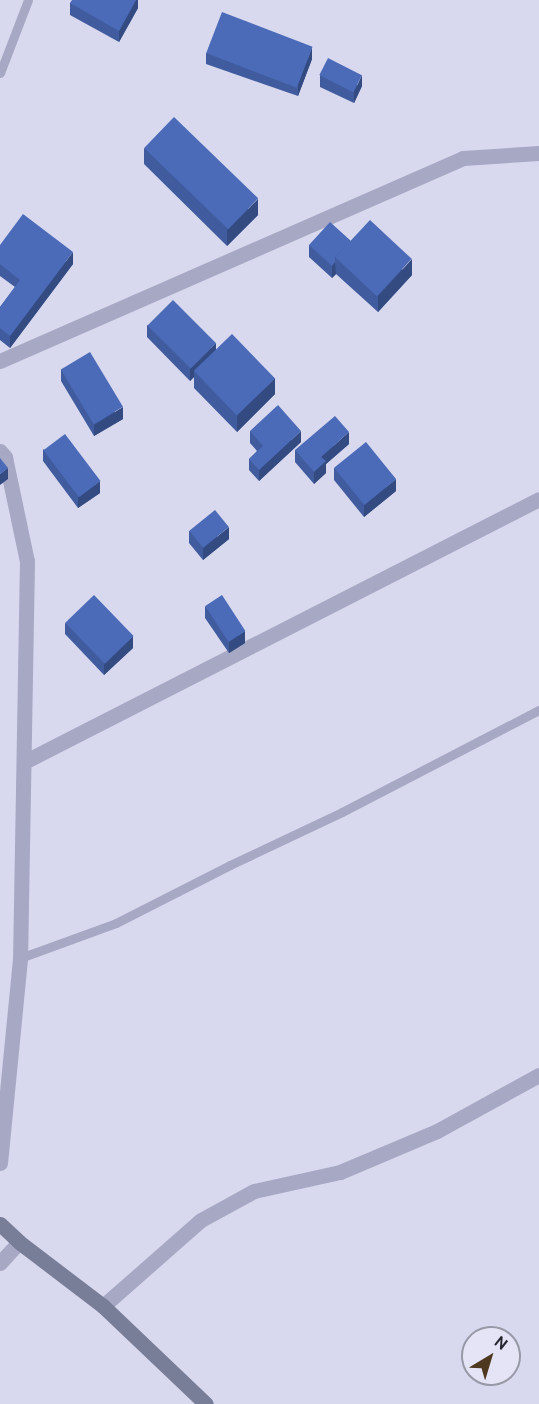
<!DOCTYPE html>
<html>
<head>
<meta charset="utf-8">
<style>
  body { margin:0 }
  #map { position:relative; width:539px; height:1404px; overflow:hidden; background:#d8d8ee; font-family:Cabin,sans-serif }
  div>[style] { position:absolute }
  .lane>* { height:9px; margin:-4.5px; padding:0 4.5px; transform-origin:4.5px; border-radius:4.5px; background:#a6a8c4 }
  .street>* { height:15px; margin:-7.5px; padding:0 7.5px; transform-origin:7.5px; border-radius:7.5px; background:#a6a8c4 }
  .secondary>* { height:15px; margin:-7.5px; padding:0 7.5px; transform-origin:7.5px; border-radius:7.5px; background:#787d98 }
  .wall>* { inset:0; background:#405c9f }
  .shaded-wall>* { inset:0; background:#344b82 }
  .building>* { inset:0; background:#4b6bb9; transform-origin:0 0 }
  span { translate:-50% -50%; white-space:nowrap; text-align:center; line-height:1.15; -webkit-text-stroke:6px #e4e4f6; paint-order:stroke }
  .north { position:absolute; left:461px; top:1326px; width:60px; height:60px; box-sizing:border-box; background:#e4e4f6; border:2px solid #9899a7; border-radius:50%; rotate:38deg; font-size:16px; font-weight:700; line-height:24px; text-align:center; color:#262831 }
  .north::after { content:''; display:block; margin:auto; width:21px; height:27px; background:#4e3920; clip-path:polygon(50% 0,100% 100%,50% 72%,0 100%) }
</style>
</head>
<body>
<div id="map">
  <div class="lane">
    <div style="left:0;top:73px;width:78px;rotate:-69deg"></div>
    <div style="left:20px;top:958px;width:102px;rotate:-20deg"></div>
    <div style="left:116px;top:923px;width:128px;rotate:-27deg"></div>
    <div style="left:230px;top:865px;width:124px;rotate:-25.3deg"></div>
    <div style="left:342px;top:812px;width:222px;rotate:-27.4deg"></div>
  </div>
  <div class="street">
    <div style="left:0;top:361px;width:506px;rotate:-23.67deg"></div>
    <div style="left:463px;top:158px;width:76px;rotate:-3.8deg"></div>
    <div style="left:0;top:451px;width:8px;rotate:50deg"></div>
    <div style="left:5px;top:457px;width:106px;rotate:78.1deg"></div>
    <div style="left:27px;top:561px;width:398px;rotate:91deg"></div>
    <div style="left:20px;top:959px;width:205px;rotate:95.6deg"></div>
    <div style="left:24px;top:762px;width:578px;rotate:-27.05deg"></div>
    <div style="left:0;top:1263px;width:28px;rotate:-48deg"></div>
    <div style="left:103px;top:1306px;width:130px;rotate:-41.3deg"></div>
    <div style="left:201px;top:1220px;width:60px;rotate:-28.7deg"></div>
    <div style="left:254px;top:1191px;width:88px;rotate:-12.5deg"></div>
    <div style="left:340px;top:1172px;width:105px;rotate:-22.9deg"></div>
    <div style="left:437px;top:1131px;width:116px;rotate:-28.8deg"></div>
  </div>
  <div class="secondary">
    <div style="left:0;top:1224px;width:26px;rotate:43deg"></div>
    <div style="left:19px;top:1242px;width:106px;rotate:37.3deg"></div>
    <div style="left:103px;top:1306px;width:142px;rotate:43.6deg"></div>
  </div>
  <div class="wall">
    <div style="clip-path:polygon(138px 0,138px 8px,119px 42px,70px 15px,70px 3px)"></div>
    <div style="clip-path:polygon(206px 53px,312px 59px,298px 96px,206px 64px)"></div>
    <div style="clip-path:polygon(320px 75px,362px 86px,354px 103px,320px 87px)"></div>
    <div style="clip-path:polygon(144px 148px,258px 215px,227px 246px,144px 164px)"></div>
    <div style="clip-path:polygon(351px 241px,412px 275px,378px 312px,336px 274px,332px 278px,309px 257px,309px 245px)"></div>
    <div style="clip-path:polygon(0 245px,73px 264px,10px 348px,0 340px,0 307px,15px 287px,0 276px)"></div>
    <div style="clip-path:polygon(147px 325px,216px 350px,275px 394px,237px 432px,194px 388px,194px 377px,190px 381px,147px 337px)"></div>
    <div style="clip-path:polygon(61px 369px,123px 419px,94px 436px,61px 381px)"></div>
    <div style="clip-path:polygon(250px 431px,301px 442px,259px 481px,249px 470px,249px 459px,257px 451px,250px 443px)"></div>
    <div style="clip-path:polygon(349px 444px,326px 464px,326px 473px,314px 484px,295px 462px,295px 450px)"></div>
    <div style="clip-path:polygon(43px 449px,100px 493px,78px 508px,43px 461px)"></div>
    <div style="clip-path:polygon(334px 468px,396px 491px,364px 517px,334px 480px)"></div>
    <div style="clip-path:polygon(189px 531px,229px 539px,203px 560px,189px 543px)"></div>
    <div style="clip-path:polygon(205px 606px,245px 643px,229px 653px,205px 618px)"></div>
    <div style="clip-path:polygon(65px 623px,133px 648px,104px 675px,65px 634px)"></div>
  </div>
  <div class="shaded-wall">
    <div style="clip-path:polygon(136px 0,138px 0,138px 8px,119px 42px,119px 31px)"></div>
    <div style="clip-path:polygon(312px 47px,312px 59px,298px 96px,298px 84px)"></div>
    <div style="clip-path:polygon(362px 75px,362px 86px,354px 103px,354px 92px)"></div>
    <div style="clip-path:polygon(258px 199px,258px 215px,227px 246px,227px 230px)"></div>
    <div style="clip-path:polygon(73px 252px,73px 264px,10px 348px,10px 336px)"></div>
    <div style="clip-path:polygon(412px 259px,412px 275px,378px 312px,378px 296px)"></div>
    <div style="clip-path:polygon(335px 262px,336px 274px,332px 278px,332px 266px)"></div>
    <div style="clip-path:polygon(216px 343px,216px 355px,194px 371px,194px 377px,190px 381px,190px 369px)"></div>
    <div style="clip-path:polygon(275px 378px,275px 394px,237px 432px,237px 415px)"></div>
    <div style="clip-path:polygon(123px 407px,123px 419px,94px 436px,94px 425px)"></div>
    <div style="clip-path:polygon(301px 431px,301px 442px,259px 481px,259px 470px)"></div>
    <div style="clip-path:polygon(349px 432px,349px 444px,326px 464px,326px 473px,314px 484px,314px 472px,321px 457px)"></div>
    <div style="clip-path:polygon(8px 468px,8px 479px,0 485px,0 474px)"></div>
    <div style="clip-path:polygon(396px 479px,396px 491px,364px 517px,364px 505px)"></div>
    <div style="clip-path:polygon(100px 481px,100px 493px,78px 508px,78px 497px)"></div>
    <div style="clip-path:polygon(229px 527px,229px 539px,203px 560px,203px 548px)"></div>
    <div style="clip-path:polygon(245px 631px,245px 643px,229px 653px,229px 641px)"></div>
    <div style="clip-path:polygon(133px 636px,133px 648px,104px 675px,104px 663px)"></div>
  </div>
  <div class="building">
    <div style="clip-path:polygon(72px 0,136px 0,119px 31px,70px 3px)"></div>
    <div style="left:222px;top:12px;width:97px;height:44px;rotate:21deg"></div>
    <div style="left:328px;top:58px;width:38px;height:19px;rotate:27deg"></div>
    <div style="left:174px;top:117px;width:117px;height:43px;rotate:44deg"></div>
    <div style="clip-path:polygon(23px 214px,73px 252px,10px 336px,0 328px,0 307px,20px 280px,0 264px,0 245px)"></div>
    <div style="left:370px;top:220px;width:57px;height:51px;rotate:43deg"></div>
    <div style="clip-path:polygon(330px 222px,351px 241px,335px 257px,335px 262px,332px 266px,309px 245px)"></div>
    <div style="left:173px;top:300px;width:61px;height:36px;rotate:45deg"></div>
    <div style="left:232px;top:334px;width:62px;height:53px;rotate:46deg"></div>
    <div style="left:90px;top:352px;width:64px;height:34px;rotate:59deg"></div>
    <div style="clip-path:polygon(278px 405px,301px 431px,259px 470px,249px 459px,263px 446px,250px 431px)"></div>
    <div style="clip-path:polygon(335px 416px,349px 432px,321px 457px,326px 461px,314px 472px,295px 450px)"></div>
    <div style="left:65px;top:434px;width:59px;height:27px;rotate:53deg"></div>
    <div style="left:366px;top:442px;width:48px;height:41px;rotate:51deg"></div>
    <div style="clip-path:polygon(0 458px,8px 468px,0 474px)"></div>
    <div style="left:215px;top:510px;width:22px;height:33px;rotate:51deg"></div>
    <div style="left:94px;top:595px;width:57px;height:40px;rotate:46deg"></div>
    <div style="left:222px;top:595px;width:43px;height:20px;rotate:57deg"></div>
  </div>
  <div class="north">N</div>
</div>
</body>
</html>
